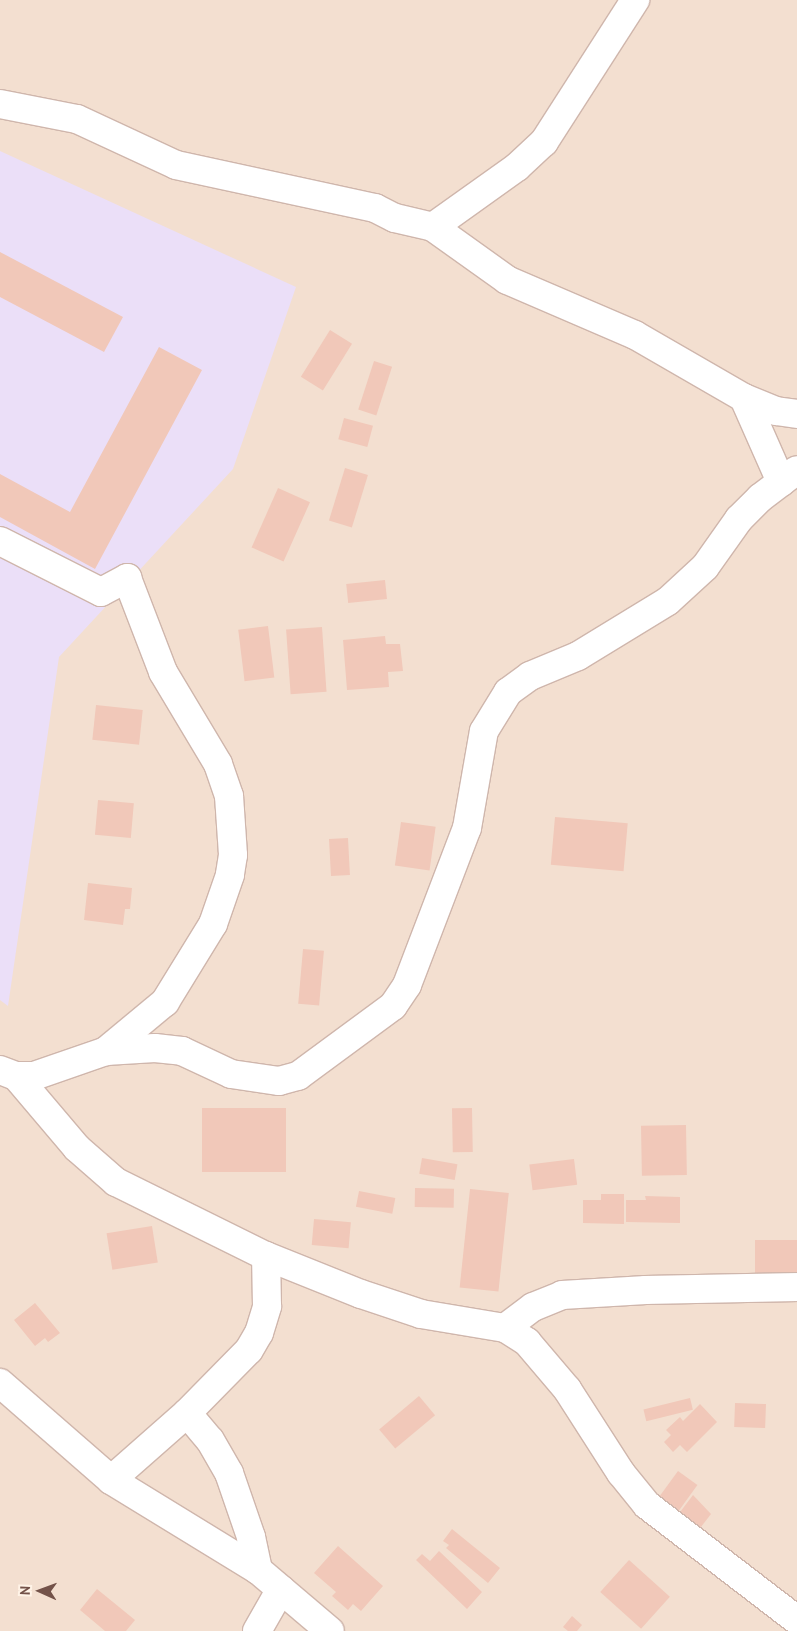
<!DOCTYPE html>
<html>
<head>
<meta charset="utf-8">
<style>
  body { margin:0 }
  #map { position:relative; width:797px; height:1631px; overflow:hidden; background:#fceee2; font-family:"PT Sans",sans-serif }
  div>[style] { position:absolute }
  .residential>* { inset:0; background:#f3dfd0; transform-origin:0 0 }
  .education>* { inset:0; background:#ebdff8 }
  .building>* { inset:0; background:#f1c8b9; transform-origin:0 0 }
  .roads { filter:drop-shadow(1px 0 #cfb6ac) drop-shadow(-1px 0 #cfb6ac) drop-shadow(0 1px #cfb6ac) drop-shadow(0 -1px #cfb6ac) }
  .minor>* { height:28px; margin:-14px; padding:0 14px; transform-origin:14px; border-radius:14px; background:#fff }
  span { translate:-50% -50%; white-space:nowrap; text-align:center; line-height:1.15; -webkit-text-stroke:4.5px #fff3e7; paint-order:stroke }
  .north { position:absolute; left:15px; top:1566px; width:50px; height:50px; -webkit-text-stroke:4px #fff3e7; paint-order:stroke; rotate:272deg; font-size:14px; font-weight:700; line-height:20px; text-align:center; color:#735249 }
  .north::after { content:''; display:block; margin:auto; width:18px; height:22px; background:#735249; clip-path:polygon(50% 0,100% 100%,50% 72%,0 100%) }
</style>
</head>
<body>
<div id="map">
  <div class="residential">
    <div style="left:0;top:0;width:797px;height:1631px"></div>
  </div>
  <div class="education">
    <div style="clip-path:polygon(0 151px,296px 287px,233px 469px,59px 657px,8px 1006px,0 1000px)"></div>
  </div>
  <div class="building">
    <div style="clip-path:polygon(0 252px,123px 317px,104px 352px,0 297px)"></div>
    <div style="left:330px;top:330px;width:26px;height:55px;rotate:32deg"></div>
    <div style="clip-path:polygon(159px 347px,202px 370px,95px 569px,0 517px,0 474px,70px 512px)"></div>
    <div style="left:374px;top:361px;width:19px;height:51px;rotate:18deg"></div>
    <div style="left:344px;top:418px;width:30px;height:22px;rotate:15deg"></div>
    <div style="left:345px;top:468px;width:24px;height:55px;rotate:17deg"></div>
    <div style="left:278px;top:488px;width:35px;height:65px;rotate:24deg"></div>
    <div style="left:385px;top:580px;width:19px;height:39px;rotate:84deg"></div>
    <div style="left:268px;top:626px;width:52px;height:30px;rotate:83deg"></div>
    <div style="left:322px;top:627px;width:65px;height:36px;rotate:86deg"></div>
    <div style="clip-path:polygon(385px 636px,386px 644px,400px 644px,403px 671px,388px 672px,389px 687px,347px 690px,343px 640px)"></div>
    <div style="left:96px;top:705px;width:47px;height:35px;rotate:6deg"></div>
    <div style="left:98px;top:800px;width:36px;height:35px;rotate:5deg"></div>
    <div style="left:555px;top:817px;width:73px;height:48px;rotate:5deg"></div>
    <div style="left:401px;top:822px;width:35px;height:44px;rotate:8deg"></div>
    <div style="left:348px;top:838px;width:37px;height:19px;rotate:87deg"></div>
    <div style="clip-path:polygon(88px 883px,132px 888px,130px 909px,125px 909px,123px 925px,84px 920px)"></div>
    <div style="left:303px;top:949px;width:21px;height:55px;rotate:5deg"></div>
    <div style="left:202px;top:1108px;width:84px;height:64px"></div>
    <div style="left:472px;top:1108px;width:44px;height:20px;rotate:89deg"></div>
    <div style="left:686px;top:1125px;width:50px;height:45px;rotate:89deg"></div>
    <div style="left:422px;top:1158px;width:36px;height:16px;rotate:10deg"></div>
    <div style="left:574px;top:1159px;width:26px;height:45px;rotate:83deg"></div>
    <div style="left:415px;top:1188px;width:39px;height:19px;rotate:1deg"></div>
    <div style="left:470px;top:1189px;width:39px;height:99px;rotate:6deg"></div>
    <div style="left:359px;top:1191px;width:37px;height:16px;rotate:11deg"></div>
    <div style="clip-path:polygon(601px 1194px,624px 1194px,624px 1224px,583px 1223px,583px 1200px,601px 1200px)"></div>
    <div style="clip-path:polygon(645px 1196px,680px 1197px,680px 1223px,626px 1222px,626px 1200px,646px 1200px)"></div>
    <div style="left:314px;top:1219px;width:37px;height:26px;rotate:5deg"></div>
    <div style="left:152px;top:1226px;width:37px;height:46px;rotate:81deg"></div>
    <div style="left:797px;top:1240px;width:35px;height:42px;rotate:90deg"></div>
    <div style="clip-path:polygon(35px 1303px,60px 1333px,48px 1342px,45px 1338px,35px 1346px,14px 1320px)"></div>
    <div style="left:419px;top:1396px;width:25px;height:52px;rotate:50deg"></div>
    <div style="left:690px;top:1398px;width:12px;height:48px;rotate:76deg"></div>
    <div style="left:735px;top:1403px;width:31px;height:24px;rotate:2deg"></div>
    <div style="clip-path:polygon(700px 1404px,717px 1422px,687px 1452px,680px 1445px,673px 1452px,664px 1442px,671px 1435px,666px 1430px,680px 1417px,683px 1421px)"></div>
    <div style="left:678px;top:1471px;width:24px;height:40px;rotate:36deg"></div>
    <div style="clip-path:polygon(693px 1495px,711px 1514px,694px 1536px,674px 1520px)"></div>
    <div style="clip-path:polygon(452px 1529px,500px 1568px,488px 1583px,446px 1548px,449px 1545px,443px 1541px)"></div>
    <div style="clip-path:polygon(338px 1546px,383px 1586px,361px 1611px,353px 1604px,348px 1610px,332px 1596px,336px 1592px,314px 1573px)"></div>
    <div style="clip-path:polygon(439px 1551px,482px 1592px,467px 1609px,416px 1560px,422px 1554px,430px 1561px)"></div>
    <div style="left:629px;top:1560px;width:55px;height:43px;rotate:42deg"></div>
    <div style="clip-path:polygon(97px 1589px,135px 1620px,126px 1631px,105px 1631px,80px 1610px)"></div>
    <div style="clip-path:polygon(572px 1616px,582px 1625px,577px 1631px,568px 1631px,563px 1627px)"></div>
  </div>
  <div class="roads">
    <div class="minor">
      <div style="left:0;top:104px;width:78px;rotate:11deg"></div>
      <div style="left:77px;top:119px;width:109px;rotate:24.9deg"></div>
      <div style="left:176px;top:165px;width:204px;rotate:12.2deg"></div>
      <div style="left:375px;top:208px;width:22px;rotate:27deg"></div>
      <div style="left:395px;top:218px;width:39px;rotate:13deg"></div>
      <div style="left:433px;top:227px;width:91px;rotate:35.6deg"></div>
      <div style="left:507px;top:280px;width:139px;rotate:23.3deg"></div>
      <div style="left:635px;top:335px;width:126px;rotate:30deg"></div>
      <div style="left:744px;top:398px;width:35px;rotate:22deg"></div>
      <div style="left:776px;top:411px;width:21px;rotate:8deg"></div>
      <div style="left:433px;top:227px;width:103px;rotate:-35.5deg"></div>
      <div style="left:517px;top:167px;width:37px;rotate:-43deg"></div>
      <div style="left:544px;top:142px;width:169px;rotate:-57.3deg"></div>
      <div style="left:744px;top:398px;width:92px;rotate:66.2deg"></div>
      <div style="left:0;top:541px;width:113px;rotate:26.8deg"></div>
      <div style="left:101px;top:592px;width:30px;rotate:-28deg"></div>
      <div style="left:127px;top:578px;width:101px;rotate:69deg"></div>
      <div style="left:163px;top:672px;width:107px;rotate:59.1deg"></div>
      <div style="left:218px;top:764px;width:34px;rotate:71deg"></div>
      <div style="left:229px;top:796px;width:59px;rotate:86.1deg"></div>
      <div style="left:233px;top:855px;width:20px;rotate:99deg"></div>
      <div style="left:230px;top:875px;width:52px;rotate:109.1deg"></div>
      <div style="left:213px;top:924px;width:92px;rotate:121.6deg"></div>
      <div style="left:165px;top:1002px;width:77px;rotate:140.3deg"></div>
      <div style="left:0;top:1070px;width:17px;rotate:21deg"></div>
      <div style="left:16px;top:1076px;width:18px"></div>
      <div style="left:34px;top:1076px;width:76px;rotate:-19.1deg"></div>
      <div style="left:106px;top:1051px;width:49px;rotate:-3.5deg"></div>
      <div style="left:155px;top:1048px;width:27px;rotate:6deg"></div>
      <div style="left:182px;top:1051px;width:54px;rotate:25.1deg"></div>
      <div style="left:231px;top:1074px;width:49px;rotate:8.3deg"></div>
      <div style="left:279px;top:1081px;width:20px;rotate:-15deg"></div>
      <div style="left:298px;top:1076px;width:118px;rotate:-36.4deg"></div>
      <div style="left:393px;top:1006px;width:25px;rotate:-56deg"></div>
      <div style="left:407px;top:985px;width:168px;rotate:-69.1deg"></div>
      <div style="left:467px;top:828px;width:98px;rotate:-80.1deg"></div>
      <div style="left:484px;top:731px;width:46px;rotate:-58.4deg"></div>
      <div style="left:508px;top:692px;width:27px;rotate:-36deg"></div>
      <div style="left:530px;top:676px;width:52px;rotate:-22.6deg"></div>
      <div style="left:578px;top:656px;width:105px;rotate:-31.4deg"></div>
      <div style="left:668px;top:601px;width:50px;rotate:-42.6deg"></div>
      <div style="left:705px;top:567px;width:59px;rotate:-54.7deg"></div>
      <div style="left:739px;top:519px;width:30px;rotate:-45deg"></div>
      <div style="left:760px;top:498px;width:46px;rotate:-37.1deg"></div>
      <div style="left:16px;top:1076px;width:94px;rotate:49.7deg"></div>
      <div style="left:77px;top:1148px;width:52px;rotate:41.1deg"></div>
      <div style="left:116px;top:1182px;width:167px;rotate:26.3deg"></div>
      <div style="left:266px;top:1256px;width:102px;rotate:21.8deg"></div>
      <div style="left:361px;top:1294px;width:63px;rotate:18.4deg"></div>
      <div style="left:421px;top:1314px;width:85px;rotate:9.5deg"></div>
      <div style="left:505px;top:1328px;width:26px;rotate:32deg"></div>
      <div style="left:527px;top:1342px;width:62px;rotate:49.6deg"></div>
      <div style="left:567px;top:1389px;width:100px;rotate:57.3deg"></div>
      <div style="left:621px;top:1473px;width:41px;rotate:50.9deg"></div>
      <div style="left:647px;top:1505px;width:189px;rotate:37.5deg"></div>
      <div style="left:505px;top:1328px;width:35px;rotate:-37deg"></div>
      <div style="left:533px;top:1307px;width:31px;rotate:-22deg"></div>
      <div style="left:562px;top:1295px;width:84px;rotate:-3.4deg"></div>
      <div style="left:646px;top:1290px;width:151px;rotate:-1.1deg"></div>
      <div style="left:0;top:1383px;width:147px;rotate:41.1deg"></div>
      <div style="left:111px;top:1480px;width:172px;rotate:31.5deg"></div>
      <div style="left:258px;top:1570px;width:94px;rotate:40.3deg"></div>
      <div style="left:187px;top:1413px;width:35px;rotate:50deg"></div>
      <div style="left:210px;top:1440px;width:38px;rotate:60deg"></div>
      <div style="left:229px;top:1473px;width:68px;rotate:71deg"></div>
      <div style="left:251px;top:1537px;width:34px;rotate:78deg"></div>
      <div style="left:111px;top:1480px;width:101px;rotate:-41.4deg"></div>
      <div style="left:187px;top:1413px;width:88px;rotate:-45.5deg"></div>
      <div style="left:249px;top:1350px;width:20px;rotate:-60deg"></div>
      <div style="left:259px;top:1333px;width:28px;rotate:-73deg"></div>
      <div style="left:267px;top:1306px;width:50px;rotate:-91.1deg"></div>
      <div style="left:257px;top:1631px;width:48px;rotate:-60.3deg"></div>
    </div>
  </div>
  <div class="north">N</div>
</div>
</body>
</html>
